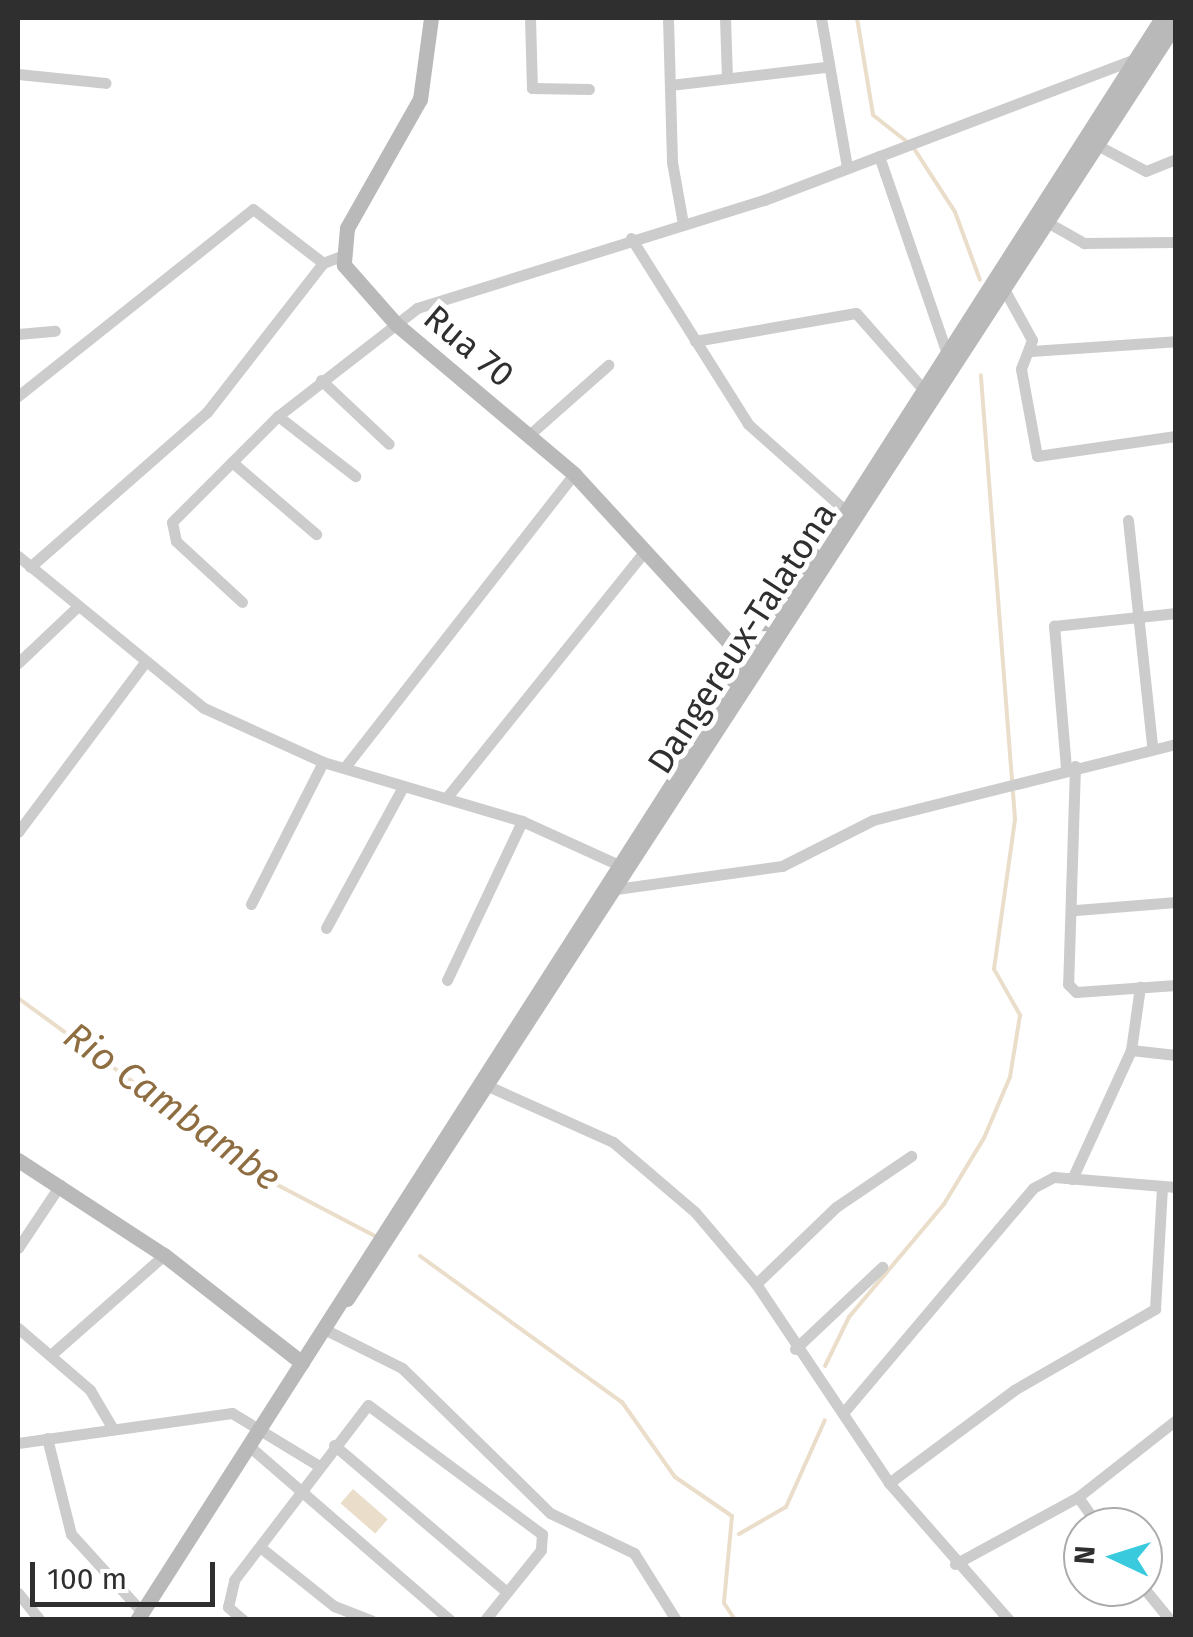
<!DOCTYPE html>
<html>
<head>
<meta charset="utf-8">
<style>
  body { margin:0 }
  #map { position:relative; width:1193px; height:1637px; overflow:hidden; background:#fff; font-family:"Fira Sans",sans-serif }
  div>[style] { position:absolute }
  .water>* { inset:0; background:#eaddca; transform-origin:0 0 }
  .stream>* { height:4px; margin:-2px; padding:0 2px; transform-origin:2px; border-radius:2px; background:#eaddca }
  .street>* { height:11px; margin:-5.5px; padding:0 5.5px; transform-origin:5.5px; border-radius:5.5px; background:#ccc }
  .secondary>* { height:15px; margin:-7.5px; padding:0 7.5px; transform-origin:7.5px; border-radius:7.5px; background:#b9b9b9 }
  span { translate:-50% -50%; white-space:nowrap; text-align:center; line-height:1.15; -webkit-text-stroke:10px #fff; paint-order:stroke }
  .street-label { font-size:35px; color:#2f2f2f }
  .water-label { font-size:38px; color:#8e6d40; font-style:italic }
  .frame { position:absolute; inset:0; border:20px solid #2f2f2f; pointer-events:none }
  .north { position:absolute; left:1063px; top:1507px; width:100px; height:100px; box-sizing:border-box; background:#fff; border:2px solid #acacac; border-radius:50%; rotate:274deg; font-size:28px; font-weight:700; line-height:40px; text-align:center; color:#2f2f2f }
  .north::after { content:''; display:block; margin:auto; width:35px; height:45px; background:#39cade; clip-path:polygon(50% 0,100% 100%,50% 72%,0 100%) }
  .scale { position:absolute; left:30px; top:1562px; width:185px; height:45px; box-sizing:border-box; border:5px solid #2f2f2f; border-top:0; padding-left:12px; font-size:30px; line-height:35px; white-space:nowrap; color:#2f2f2f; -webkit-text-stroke:8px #fff; paint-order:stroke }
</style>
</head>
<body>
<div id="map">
  <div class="water">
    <div style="left:353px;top:1489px;width:46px;height:19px;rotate:41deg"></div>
  </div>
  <div class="stream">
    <div style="left:857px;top:18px;width:98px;rotate:80.6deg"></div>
    <div style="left:873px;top:115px;width:42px;rotate:38.2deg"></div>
    <div style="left:913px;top:147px;width:77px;rotate:57.1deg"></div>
    <div style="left:955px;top:212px;width:72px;rotate:69.8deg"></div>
    <div style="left:18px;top:998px;width:309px;rotate:36.1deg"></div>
    <div style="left:268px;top:1180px;width:125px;rotate:27.6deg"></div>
    <div style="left:420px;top:1256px;width:249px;rotate:35.9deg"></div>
    <div style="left:622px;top:1402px;width:92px;rotate:54.8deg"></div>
    <div style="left:675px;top:1477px;width:69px;rotate:34.4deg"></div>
    <div style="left:732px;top:1516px;width:87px;rotate:95.3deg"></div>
    <div style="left:724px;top:1603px;width:20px;rotate:57deg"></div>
    <div style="left:825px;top:1366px;width:55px;rotate:-63.9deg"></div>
    <div style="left:849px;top:1317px;width:148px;rotate:-49.9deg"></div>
    <div style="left:944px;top:1204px;width:77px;rotate:-58.8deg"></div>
    <div style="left:984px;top:1138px;width:66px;rotate:-66.9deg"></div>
    <div style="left:1010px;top:1077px;width:63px;rotate:-80.8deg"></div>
    <div style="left:1020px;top:1015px;width:53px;rotate:-119.5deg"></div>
    <div style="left:994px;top:969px;width:151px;rotate:-82deg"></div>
    <div style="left:1015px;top:819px;width:445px;rotate:-94.4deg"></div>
    <div style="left:739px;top:1534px;width:54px;rotate:-29.9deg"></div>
    <div style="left:786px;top:1507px;width:95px;rotate:-65.9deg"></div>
  </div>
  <div class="street">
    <div style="left:530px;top:18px;width:70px;rotate:88.4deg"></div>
    <div style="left:532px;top:88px;width:57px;rotate:1deg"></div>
    <div style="left:668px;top:18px;width:144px;rotate:88.4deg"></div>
    <div style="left:672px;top:162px;width:63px;rotate:79.9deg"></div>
    <div style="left:725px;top:18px;width:60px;rotate:88.1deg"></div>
    <div style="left:821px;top:18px;width:151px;rotate:80.1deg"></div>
    <div style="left:18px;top:74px;width:88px;rotate:5.8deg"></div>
    <div style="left:670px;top:85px;width:156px;rotate:-6.6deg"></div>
    <div style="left:1097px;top:145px;width:55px;rotate:28deg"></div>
    <div style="left:1146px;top:171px;width:32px;rotate:-22deg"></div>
    <div style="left:879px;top:156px;width:208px;rotate:71deg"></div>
    <div style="left:1047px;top:222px;width:43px;rotate:29.6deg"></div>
    <div style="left:1084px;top:243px;width:92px;rotate:-0.6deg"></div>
    <div style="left:631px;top:238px;width:220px;rotate:57.8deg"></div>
    <div style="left:748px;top:424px;width:130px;rotate:41.6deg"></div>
    <div style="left:1004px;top:289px;width:58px;rotate:61.2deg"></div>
    <div style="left:1032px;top:340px;width:31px;rotate:111deg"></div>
    <div style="left:1021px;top:369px;width:88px;rotate:79.6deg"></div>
    <div style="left:1037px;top:456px;width:140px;rotate:-8.2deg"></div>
    <div style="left:18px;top:334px;width:37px;rotate:-5deg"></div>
    <div style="left:695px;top:341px;width:163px;rotate:-9.9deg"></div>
    <div style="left:856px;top:313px;width:101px;rotate:48.6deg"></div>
    <div style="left:1031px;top:351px;width:145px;rotate:-3.9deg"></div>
    <div style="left:321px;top:380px;width:93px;rotate:43.3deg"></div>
    <div style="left:18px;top:396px;width:300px;rotate:-38.5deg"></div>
    <div style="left:253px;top:209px;width:88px;rotate:37.6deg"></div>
    <div style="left:278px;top:416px;width:98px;rotate:37.9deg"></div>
    <div style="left:529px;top:435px;width:106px;rotate:-41.5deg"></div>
    <div style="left:232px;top:462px;width:111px;rotate:40.6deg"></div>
    <div style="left:1128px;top:520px;width:227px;rotate:83.9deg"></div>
    <div style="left:18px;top:556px;width:240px;rotate:39.3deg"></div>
    <div style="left:204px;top:708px;width:131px;rotate:24.4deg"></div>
    <div style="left:323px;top:762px;width:208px;rotate:16.5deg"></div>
    <div style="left:522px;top:821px;width:104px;rotate:24.4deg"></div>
    <div style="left:30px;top:567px;width:235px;rotate:-41.2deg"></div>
    <div style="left:207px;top:412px;width:189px;rotate:-52.1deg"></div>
    <div style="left:323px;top:263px;width:19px;rotate:-21deg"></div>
    <div style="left:242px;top:602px;width:90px;rotate:-137.3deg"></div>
    <div style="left:176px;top:541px;width:19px;rotate:-102deg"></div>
    <div style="left:172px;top:522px;width:150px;rotate:-45deg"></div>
    <div style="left:278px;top:416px;width:176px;rotate:-37.8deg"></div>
    <div style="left:417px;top:308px;width:363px;rotate:-17.3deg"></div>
    <div style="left:764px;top:200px;width:398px;rotate:-20.8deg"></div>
    <div style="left:18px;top:663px;width:79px;rotate:-43.5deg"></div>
    <div style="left:1075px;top:766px;width:218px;rotate:91.8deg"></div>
    <div style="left:1068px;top:984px;width:11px;rotate:45deg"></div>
    <div style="left:1076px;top:992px;width:100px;rotate:-4deg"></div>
    <div style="left:345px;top:767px;width:372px;rotate:-52deg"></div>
    <div style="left:1066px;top:768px;width:143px;rotate:-94.8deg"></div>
    <div style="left:1054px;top:626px;width:123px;rotate:-6.1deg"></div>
    <div style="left:447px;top:797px;width:316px;rotate:-51.2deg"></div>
    <div style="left:18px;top:832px;width:209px;rotate:-53.2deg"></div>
    <div style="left:616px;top:889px;width:168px;rotate:-7.9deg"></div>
    <div style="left:782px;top:866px;width:102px;rotate:-26.8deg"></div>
    <div style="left:873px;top:820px;width:312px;rotate:-14.1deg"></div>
    <div style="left:251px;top:904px;width:159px;rotate:-63.1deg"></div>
    <div style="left:1076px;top:910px;width:100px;rotate:-4.6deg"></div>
    <div style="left:326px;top:928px;width:161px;rotate:-61.4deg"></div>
    <div style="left:447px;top:980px;width:176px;rotate:-64.7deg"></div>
    <div style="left:1131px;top:1050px;width:64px;rotate:-81.9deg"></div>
    <div style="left:488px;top:1086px;width:137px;rotate:24.1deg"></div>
    <div style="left:613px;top:1142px;width:108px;rotate:40.5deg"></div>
    <div style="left:695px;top:1212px;width:94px;rotate:49.7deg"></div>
    <div style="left:756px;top:1284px;width:239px;rotate:56.2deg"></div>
    <div style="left:889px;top:1483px;width:182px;rotate:48.8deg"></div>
    <div style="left:1072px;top:1179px;width:142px;rotate:-65.4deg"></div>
    <div style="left:1131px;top:1050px;width:45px;rotate:6.3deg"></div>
    <div style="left:18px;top:1248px;width:76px;rotate:-56.3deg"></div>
    <div style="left:756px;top:1284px;width:111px;rotate:-43.9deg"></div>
    <div style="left:836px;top:1207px;width:91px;rotate:-34.2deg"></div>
    <div style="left:18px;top:1328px;width:95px;rotate:40.7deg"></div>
    <div style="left:90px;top:1390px;width:45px;rotate:59.5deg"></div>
    <div style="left:324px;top:1329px;width:87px;rotate:26.6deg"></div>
    <div style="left:402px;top:1368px;width:207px;rotate:44.4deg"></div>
    <div style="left:550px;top:1513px;width:93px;rotate:25.5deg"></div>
    <div style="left:634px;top:1553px;width:79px;rotate:57.9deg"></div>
    <div style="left:795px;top:1349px;width:120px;rotate:-43.3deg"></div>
    <div style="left:53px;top:1353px;width:148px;rotate:-41.4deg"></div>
    <div style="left:843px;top:1413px;width:294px;rotate:-49.8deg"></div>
    <div style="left:1033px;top:1188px;width:24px;rotate:-28deg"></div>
    <div style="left:1054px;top:1177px;width:122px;rotate:4.7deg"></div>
    <div style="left:47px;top:1438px;width:99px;rotate:76deg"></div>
    <div style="left:71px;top:1534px;width:105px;rotate:47.7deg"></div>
    <div style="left:18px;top:1443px;width:216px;rotate:-8deg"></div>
    <div style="left:232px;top:1413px;width:102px;rotate:31.3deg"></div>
    <div style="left:334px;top:1445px;width:227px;rotate:40.4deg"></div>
    <div style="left:249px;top:1446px;width:266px;rotate:40.9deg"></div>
    <div style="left:889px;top:1483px;width:156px;rotate:-36.6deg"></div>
    <div style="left:1014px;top:1390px;width:163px;rotate:-29.9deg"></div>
    <div style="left:1155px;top:1309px;width:123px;rotate:-86.7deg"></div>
    <div style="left:1078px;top:1497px;width:37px;rotate:55deg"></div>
    <div style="left:260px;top:1547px;width:95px;rotate:38.6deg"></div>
    <div style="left:334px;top:1606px;width:40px;rotate:21deg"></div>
    <div style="left:955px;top:1564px;width:140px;rotate:-28.6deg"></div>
    <div style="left:1078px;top:1497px;width:125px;rotate:-38.2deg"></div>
    <div style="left:1143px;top:1587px;width:43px;rotate:50.7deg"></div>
    <div style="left:18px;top:1593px;width:35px;rotate:51deg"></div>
    <div style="left:243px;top:1620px;width:20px;rotate:-139deg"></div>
    <div style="left:228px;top:1607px;width:28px;rotate:-77deg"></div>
    <div style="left:234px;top:1580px;width:220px;rotate:-52.6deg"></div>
    <div style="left:368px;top:1405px;width:217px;rotate:36.6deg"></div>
    <div style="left:542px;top:1534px;width:16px;rotate:94deg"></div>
    <div style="left:541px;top:1550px;width:90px;rotate:128.7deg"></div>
  </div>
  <div class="secondary">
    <div style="left:431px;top:18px;width:82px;rotate:97.7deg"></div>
    <div style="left:420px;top:99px;width:148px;rotate:119.5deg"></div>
    <div style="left:347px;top:228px;width:37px;rotate:95deg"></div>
    <div style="left:344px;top:265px;width:79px;rotate:48.6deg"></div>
    <div style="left:396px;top:324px;width:233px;rotate:40.1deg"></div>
    <div style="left:574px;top:474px;width:255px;rotate:47.4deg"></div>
    <div style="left:18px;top:1160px;width:174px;rotate:33.1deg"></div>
    <div style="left:164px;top:1255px;width:175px;rotate:38deg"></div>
    <div style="left:347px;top:1299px;width:1522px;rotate:-56.99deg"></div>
    <div style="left:137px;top:1620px;width:1902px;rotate:-57.39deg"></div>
  </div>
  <div class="street-label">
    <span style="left:469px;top:346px;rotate:40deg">Rua 70</span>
    <span style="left:742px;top:638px;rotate:-57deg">Dangereux-Talatona</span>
  </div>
  <div class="water-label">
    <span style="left:172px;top:1107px;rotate:36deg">Rio Cambambe</span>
  </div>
  <div class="frame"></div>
  <div class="north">N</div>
  <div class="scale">100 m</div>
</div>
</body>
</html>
